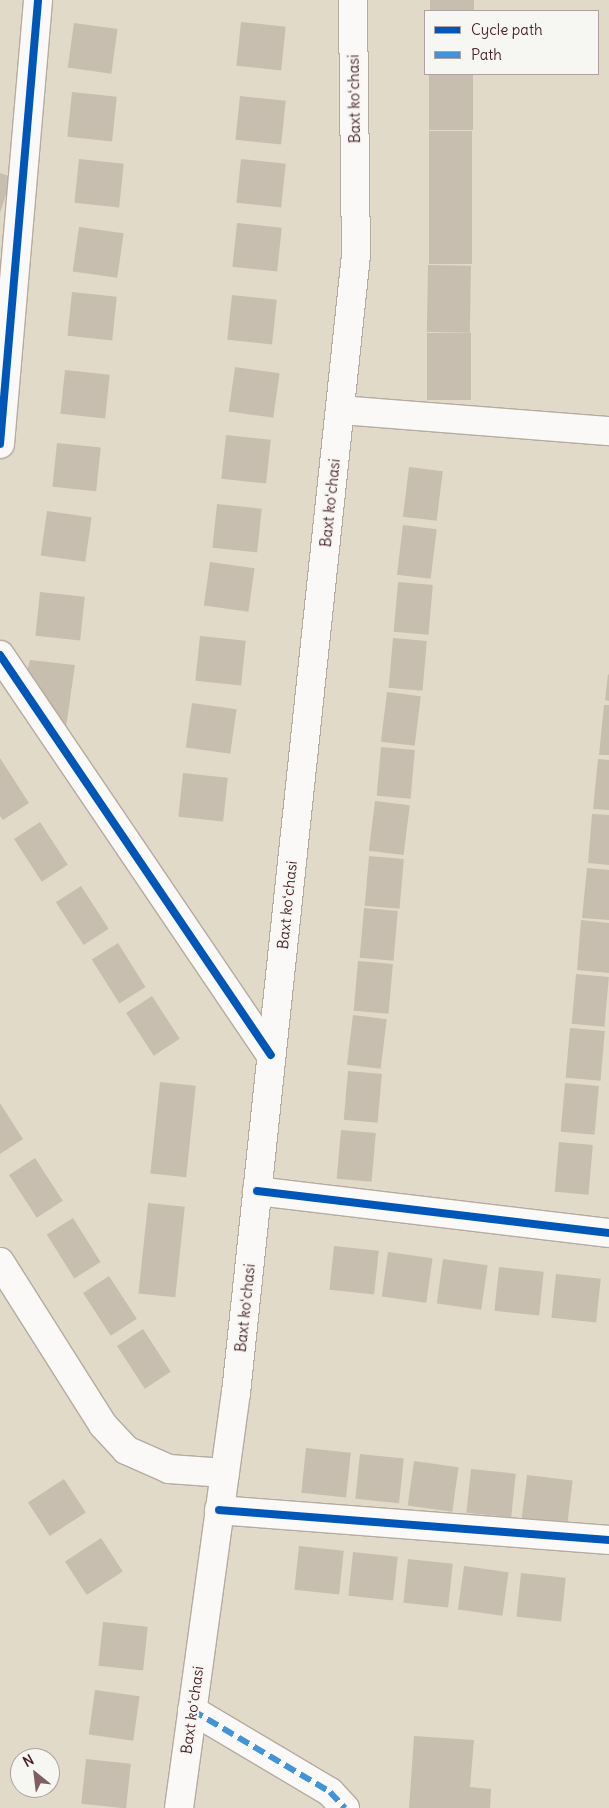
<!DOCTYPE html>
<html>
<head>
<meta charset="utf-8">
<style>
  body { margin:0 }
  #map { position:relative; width:609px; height:1808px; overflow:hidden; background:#e2dac8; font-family:Delius,sans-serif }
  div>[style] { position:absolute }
  .building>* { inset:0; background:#c8beaf; transform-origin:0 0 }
  .roads { filter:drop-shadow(1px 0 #b4aba1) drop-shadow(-1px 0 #b4aba1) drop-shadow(0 1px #b4aba1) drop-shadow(0 -1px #b4aba1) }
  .street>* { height:28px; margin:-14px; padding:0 14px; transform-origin:14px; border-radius:14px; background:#fbf9f7 }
  .secondary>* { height:28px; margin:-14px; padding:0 14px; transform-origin:14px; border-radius:14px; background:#fbf9f7 }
  .quiet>* { height:6px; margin-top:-3px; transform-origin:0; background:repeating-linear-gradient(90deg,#4194d7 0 12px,transparent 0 18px) }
  .cycleway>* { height:8px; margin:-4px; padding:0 4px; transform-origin:4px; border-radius:4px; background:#0057b8 }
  span { translate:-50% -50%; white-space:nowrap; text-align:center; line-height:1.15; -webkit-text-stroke:4.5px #f6f6f2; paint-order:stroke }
  .street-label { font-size:15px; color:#4a1f2b }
  .legend { position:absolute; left:424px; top:10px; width:175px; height:65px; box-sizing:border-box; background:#f6f6f2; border:1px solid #b1a0a2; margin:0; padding:6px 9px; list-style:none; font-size:15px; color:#4a1f2b }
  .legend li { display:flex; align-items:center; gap:10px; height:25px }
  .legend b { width:25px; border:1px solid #b1a0a2 }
  .north { position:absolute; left:10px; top:1748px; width:50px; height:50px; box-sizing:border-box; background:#f6f6f2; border:1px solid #b1a0a2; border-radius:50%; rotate:331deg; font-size:14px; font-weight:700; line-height:20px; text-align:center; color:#4a1f2b }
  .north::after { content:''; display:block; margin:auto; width:18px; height:22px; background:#7f6062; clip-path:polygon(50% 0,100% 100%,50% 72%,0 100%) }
</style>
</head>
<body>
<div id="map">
  <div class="building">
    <div style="left:430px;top:0;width:44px;height:11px"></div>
    <div style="left:241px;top:22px;width:45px;height:44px;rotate:6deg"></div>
    <div style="left:74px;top:23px;width:44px;height:45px;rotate:8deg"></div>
    <div style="left:429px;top:74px;width:44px;height:56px"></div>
    <div style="left:72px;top:92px;width:45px;height:45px;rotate:6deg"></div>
    <div style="left:240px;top:96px;width:46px;height:44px;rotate:6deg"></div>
    <div style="left:429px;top:131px;width:43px;height:133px"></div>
    <div style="left:79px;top:159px;width:45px;height:44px;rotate:6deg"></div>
    <div style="left:241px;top:159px;width:45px;height:44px;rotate:6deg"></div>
    <div style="clip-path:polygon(0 173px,12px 177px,0 213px)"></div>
    <div style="left:237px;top:223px;width:45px;height:44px;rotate:6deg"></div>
    <div style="left:79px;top:227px;width:45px;height:45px;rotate:8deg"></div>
    <div style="left:428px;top:265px;width:43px;height:67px;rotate:1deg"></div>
    <div style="left:72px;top:292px;width:45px;height:44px;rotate:6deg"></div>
    <div style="left:232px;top:295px;width:45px;height:45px;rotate:6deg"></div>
    <div style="left:427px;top:333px;width:44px;height:67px"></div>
    <div style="left:235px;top:367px;width:45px;height:45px;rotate:8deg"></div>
    <div style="left:65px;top:370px;width:45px;height:44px;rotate:6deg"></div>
    <div style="left:226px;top:435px;width:45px;height:44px;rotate:6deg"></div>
    <div style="left:57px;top:443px;width:44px;height:44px;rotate:6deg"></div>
    <div style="left:409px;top:467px;width:34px;height:50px;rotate:7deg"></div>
    <div style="left:217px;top:504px;width:45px;height:44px;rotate:6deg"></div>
    <div style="left:47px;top:511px;width:45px;height:45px;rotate:8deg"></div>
    <div style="left:403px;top:525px;width:34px;height:50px;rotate:7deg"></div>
    <div style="left:210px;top:562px;width:45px;height:44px;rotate:8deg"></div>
    <div style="left:398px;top:582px;width:35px;height:50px;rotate:5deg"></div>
    <div style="left:40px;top:592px;width:45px;height:44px;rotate:6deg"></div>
    <div style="left:200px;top:636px;width:46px;height:45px;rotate:6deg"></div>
    <div style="left:393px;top:638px;width:34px;height:50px;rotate:5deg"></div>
    <div style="clip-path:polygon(30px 660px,75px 665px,64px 741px,23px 685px)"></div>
    <div style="clip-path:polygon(608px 674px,609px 675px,609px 701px,605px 700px)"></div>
    <div style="left:387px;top:692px;width:34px;height:50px;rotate:7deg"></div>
    <div style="left:192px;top:703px;width:45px;height:45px;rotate:8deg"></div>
    <div style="clip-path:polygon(604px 705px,609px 705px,609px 755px,599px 755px)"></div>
    <div style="left:381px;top:747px;width:34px;height:49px;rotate:5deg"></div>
    <div style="clip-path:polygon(0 758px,29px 803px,3px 820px,0 816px)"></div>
    <div style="clip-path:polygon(598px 759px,609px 760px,609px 810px,593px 809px)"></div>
    <div style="left:183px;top:773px;width:45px;height:44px;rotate:6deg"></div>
    <div style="left:375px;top:801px;width:35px;height:50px;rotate:7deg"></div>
    <div style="clip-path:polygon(592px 814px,609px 815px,609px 865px,588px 863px)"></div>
    <div style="left:40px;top:822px;width:51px;height:31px;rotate:57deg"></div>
    <div style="left:369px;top:856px;width:35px;height:50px;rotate:5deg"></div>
    <div style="clip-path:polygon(587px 868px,609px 870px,609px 920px,582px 918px)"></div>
    <div style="left:81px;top:886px;width:51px;height:30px;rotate:57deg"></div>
    <div style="left:364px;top:908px;width:34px;height:50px;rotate:5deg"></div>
    <div style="clip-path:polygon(581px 920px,609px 923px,609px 973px,577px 970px)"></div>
    <div style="left:118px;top:943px;width:52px;height:31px;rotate:58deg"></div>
    <div style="left:358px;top:961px;width:35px;height:50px;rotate:5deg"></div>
    <div style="left:576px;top:974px;width:33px;height:50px;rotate:5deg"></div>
    <div style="left:152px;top:996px;width:51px;height:31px;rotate:57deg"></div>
    <div style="left:353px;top:1015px;width:34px;height:50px;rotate:7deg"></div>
    <div style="left:570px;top:1028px;width:35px;height:50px;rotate:5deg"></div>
    <div style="left:348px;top:1071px;width:34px;height:49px;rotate:5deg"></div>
    <div style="left:160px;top:1082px;width:36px;height:92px;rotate:6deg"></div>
    <div style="left:565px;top:1083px;width:34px;height:49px;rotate:5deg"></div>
    <div style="clip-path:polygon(0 1103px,23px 1139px,0 1154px)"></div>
    <div style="left:341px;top:1130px;width:35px;height:49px;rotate:5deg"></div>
    <div style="left:559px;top:1142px;width:34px;height:50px;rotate:5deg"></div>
    <div style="left:35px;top:1158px;width:51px;height:31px;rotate:57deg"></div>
    <div style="left:148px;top:1203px;width:37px;height:91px;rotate:6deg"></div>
    <div style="left:73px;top:1218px;width:52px;height:31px;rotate:58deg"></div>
    <div style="left:334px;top:1246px;width:45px;height:44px;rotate:6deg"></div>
    <div style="left:388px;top:1252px;width:45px;height:45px;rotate:8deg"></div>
    <div style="left:443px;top:1259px;width:45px;height:45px;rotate:8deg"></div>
    <div style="left:499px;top:1267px;width:45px;height:44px;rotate:6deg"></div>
    <div style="left:556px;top:1274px;width:45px;height:44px;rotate:6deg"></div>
    <div style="left:109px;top:1276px;width:51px;height:31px;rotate:57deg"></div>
    <div style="left:143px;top:1329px;width:51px;height:31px;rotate:57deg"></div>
    <div style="left:306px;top:1448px;width:45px;height:45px;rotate:6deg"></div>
    <div style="left:360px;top:1454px;width:44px;height:45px;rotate:6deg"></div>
    <div style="left:414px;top:1461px;width:45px;height:45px;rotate:8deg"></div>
    <div style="left:471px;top:1469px;width:45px;height:44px;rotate:6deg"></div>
    <div style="left:527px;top:1475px;width:46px;height:45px;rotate:7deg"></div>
    <div style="left:64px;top:1479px;width:40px;height:43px;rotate:57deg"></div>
    <div style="left:101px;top:1538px;width:40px;height:43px;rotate:57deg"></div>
    <div style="left:299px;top:1546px;width:45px;height:44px;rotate:6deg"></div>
    <div style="left:353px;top:1552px;width:45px;height:44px;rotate:6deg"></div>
    <div style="left:408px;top:1559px;width:45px;height:44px;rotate:6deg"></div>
    <div style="left:464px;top:1566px;width:45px;height:44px;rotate:8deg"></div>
    <div style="left:521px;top:1573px;width:45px;height:44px;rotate:6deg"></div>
    <div style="left:103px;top:1622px;width:45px;height:44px;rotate:6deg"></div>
    <div style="left:95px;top:1690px;width:45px;height:45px;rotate:8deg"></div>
    <div style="clip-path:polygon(414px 1736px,474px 1740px,470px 1787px,491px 1789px,490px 1808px,409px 1808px)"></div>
    <div style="left:86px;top:1759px;width:45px;height:45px;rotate:6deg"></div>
  </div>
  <div class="roads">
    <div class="street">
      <div style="left:340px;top:410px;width:270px;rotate:4.5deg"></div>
      <div style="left:0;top:444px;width:446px;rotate:-85.1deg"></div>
      <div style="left:0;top:655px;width:483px;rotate:55.9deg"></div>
      <div style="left:257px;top:1191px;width:354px;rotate:6.8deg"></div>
      <div style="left:0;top:1262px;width:193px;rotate:57.7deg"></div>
      <div style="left:103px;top:1425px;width:34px;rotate:47deg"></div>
      <div style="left:126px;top:1450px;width:47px;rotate:23.8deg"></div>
      <div style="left:169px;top:1469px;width:56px;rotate:4.1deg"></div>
      <div style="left:219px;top:1510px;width:391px;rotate:4.4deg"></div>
      <div style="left:192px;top:1710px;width:161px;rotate:30.7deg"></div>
      <div style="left:330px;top:1792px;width:22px;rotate:47deg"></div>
    </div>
    <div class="secondary">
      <div style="left:179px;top:1808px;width:419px;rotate:-82.2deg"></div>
      <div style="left:236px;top:1393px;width:1143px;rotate:-83.98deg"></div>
      <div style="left:356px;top:256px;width:256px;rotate:-90.7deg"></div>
    </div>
  </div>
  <div class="quiet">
    <div style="left:192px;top:1710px;width:161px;rotate:30.7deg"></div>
    <div style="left:330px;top:1792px;width:22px;rotate:47deg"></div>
  </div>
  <div class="cycleway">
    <div style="left:0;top:444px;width:446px;rotate:-85.1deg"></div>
    <div style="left:0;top:655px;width:483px;rotate:55.9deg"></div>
    <div style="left:257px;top:1191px;width:354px;rotate:6.8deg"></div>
    <div style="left:219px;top:1510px;width:391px;rotate:4.4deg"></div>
  </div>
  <div class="street-label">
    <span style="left:354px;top:99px;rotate:-91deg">Baxt koʻchasi</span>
    <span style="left:330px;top:503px;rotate:-84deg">Baxt koʻchasi</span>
    <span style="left:287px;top:905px;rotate:-84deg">Baxt koʻchasi</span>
    <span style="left:245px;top:1308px;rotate:-84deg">Baxt koʻchasi</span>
    <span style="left:192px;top:1710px;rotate:-82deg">Baxt koʻchasi</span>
  </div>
  <ul class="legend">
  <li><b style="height:6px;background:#0057b8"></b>Cycle path</li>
  <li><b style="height:6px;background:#4194d7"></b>Path</li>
  </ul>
  <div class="north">N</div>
</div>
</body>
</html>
